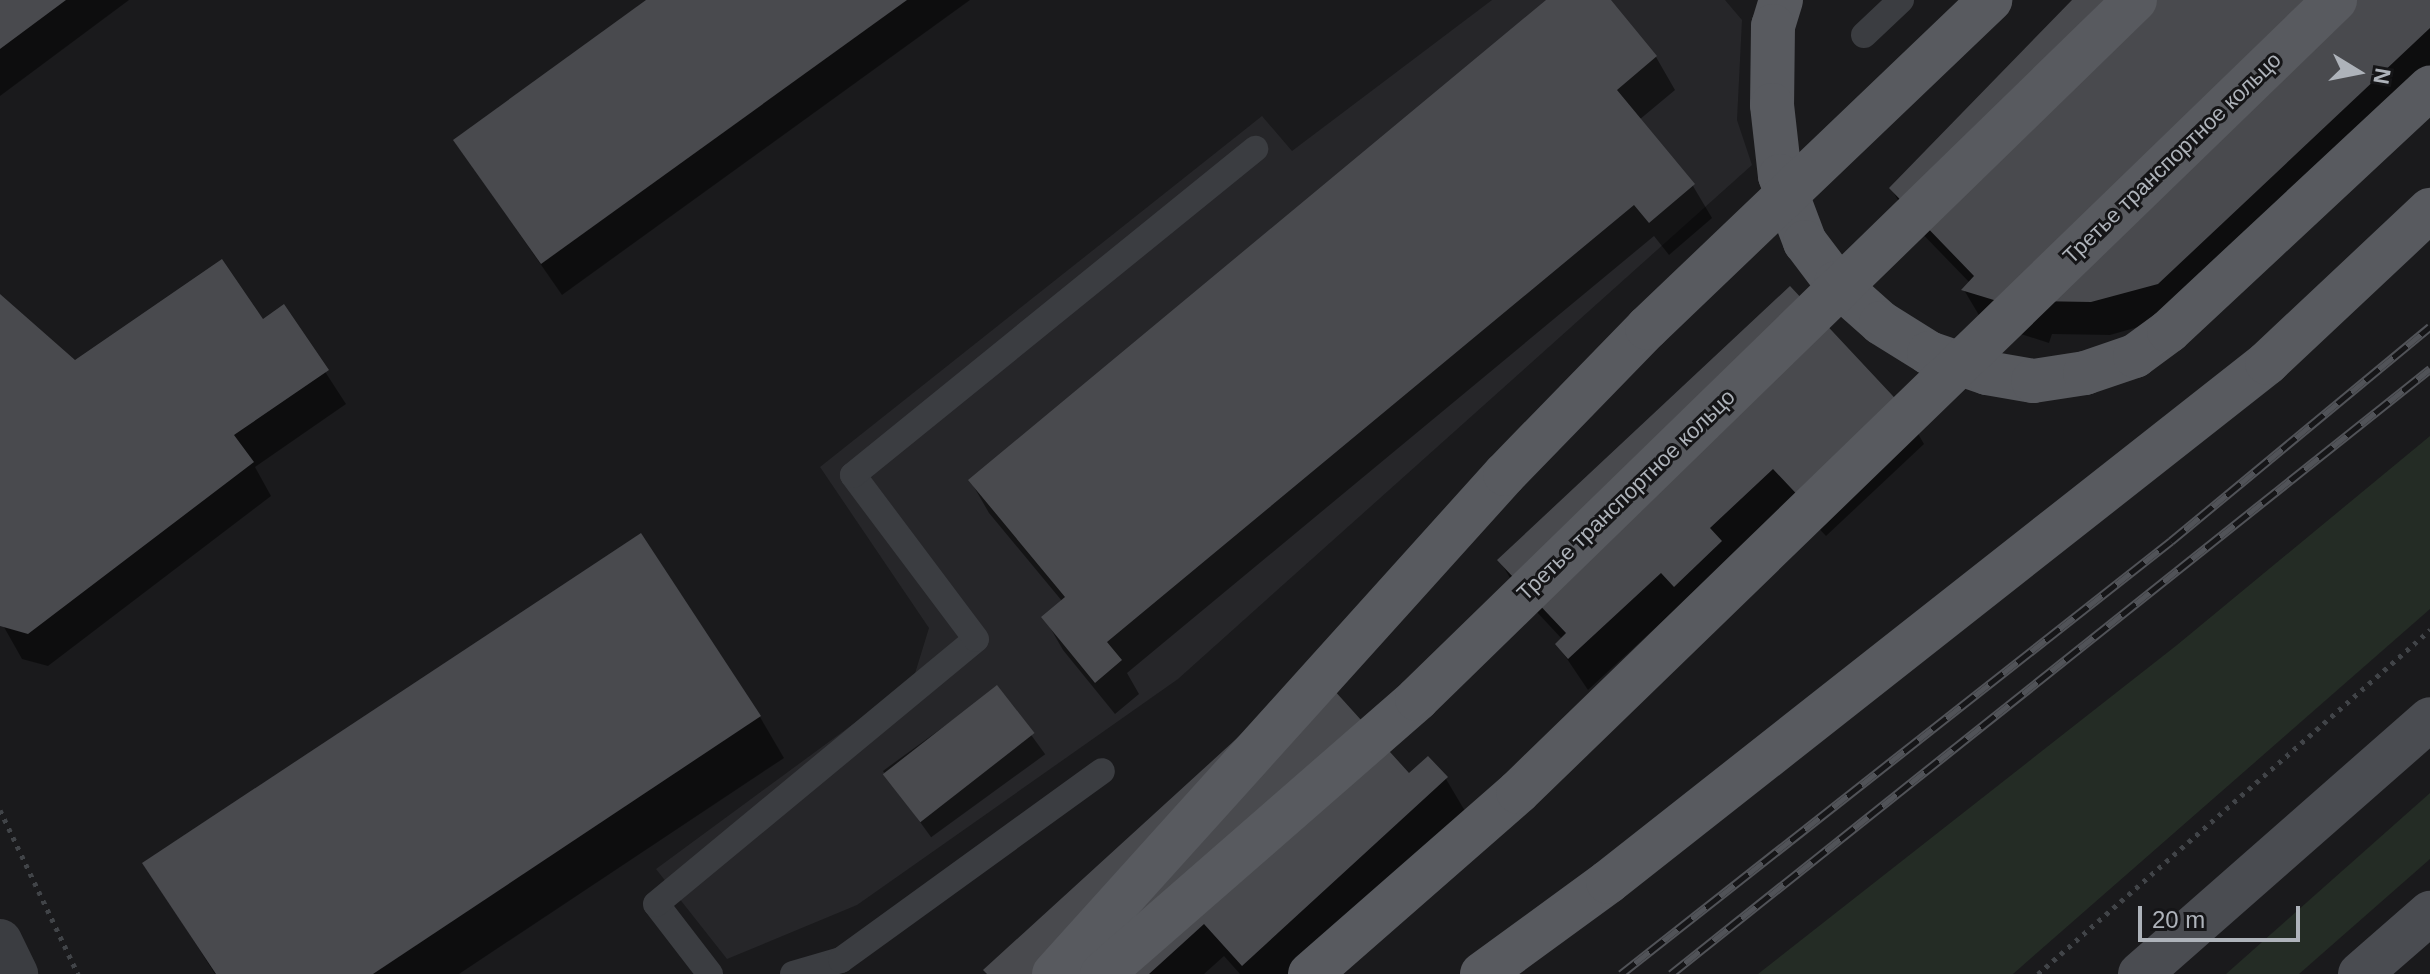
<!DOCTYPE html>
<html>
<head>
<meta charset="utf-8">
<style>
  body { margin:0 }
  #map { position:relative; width:2430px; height:974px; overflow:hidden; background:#1a1a1c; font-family:Arial,sans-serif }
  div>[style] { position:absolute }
  .built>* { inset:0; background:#262629 }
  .green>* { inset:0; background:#242c25 }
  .shadow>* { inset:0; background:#0007; transform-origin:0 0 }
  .building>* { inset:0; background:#494a4e; transform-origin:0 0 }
  .path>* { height:5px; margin-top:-2.5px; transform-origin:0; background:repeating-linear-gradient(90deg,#414448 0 4px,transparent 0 10px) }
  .service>* { height:26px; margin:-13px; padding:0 13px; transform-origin:13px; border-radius:13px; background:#3b3d41 }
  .minor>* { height:44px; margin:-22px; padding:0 22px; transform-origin:22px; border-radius:22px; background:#3b3d41 }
  .secondary>* { height:44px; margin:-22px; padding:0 22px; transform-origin:22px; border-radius:22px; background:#4a4c51 }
  .primary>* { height:44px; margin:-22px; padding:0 22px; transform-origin:22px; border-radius:22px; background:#585a5f }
  .rail>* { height:9px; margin-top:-4.5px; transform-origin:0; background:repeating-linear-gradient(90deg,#151517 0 18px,#515358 0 36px); box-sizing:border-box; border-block:2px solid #515358 }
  span { translate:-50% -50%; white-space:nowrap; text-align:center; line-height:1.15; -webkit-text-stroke:6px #151517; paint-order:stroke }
  .street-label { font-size:22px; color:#aeb3ba }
  .north { position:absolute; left:2318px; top:32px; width:80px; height:80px; -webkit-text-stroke:6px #151517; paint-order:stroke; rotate:100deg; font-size:22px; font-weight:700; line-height:32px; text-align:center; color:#aeb3ba }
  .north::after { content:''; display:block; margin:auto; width:28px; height:36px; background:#aeb3ba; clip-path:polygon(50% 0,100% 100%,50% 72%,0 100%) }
  .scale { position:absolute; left:2138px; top:906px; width:162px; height:36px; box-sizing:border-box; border:4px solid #aeb3ba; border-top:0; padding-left:10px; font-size:24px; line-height:28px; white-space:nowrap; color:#aeb3ba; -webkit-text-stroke:6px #151517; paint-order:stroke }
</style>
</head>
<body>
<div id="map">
  <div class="built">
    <div style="clip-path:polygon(1492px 0,1725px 0,1742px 20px,1737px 120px,1752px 165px,1178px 679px,857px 905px,727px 959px,656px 869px,913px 680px,929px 628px,820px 467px,1262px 116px,1292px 151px)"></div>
  </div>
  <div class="green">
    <div style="clip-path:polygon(2430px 436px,2430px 609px,2013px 974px,1758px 974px,2177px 645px)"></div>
    <div style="clip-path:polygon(2430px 793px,2430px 859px,2299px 974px,2226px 974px)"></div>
  </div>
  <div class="shadow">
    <div style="clip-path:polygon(0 0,129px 0,0 96px)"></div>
    <div style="clip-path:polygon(650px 0,970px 0,562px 295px,455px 141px)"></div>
    <div style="clip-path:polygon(1550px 0,1609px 0,1656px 57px,1675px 90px,1639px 120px,1693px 186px,1712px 218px,1669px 255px,1654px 236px,1127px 673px,1139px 694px,1115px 714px,1063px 650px,1044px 617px,1062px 601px,989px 513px,970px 480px)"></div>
    <div style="clip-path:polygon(2075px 0,2430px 0,2430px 78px,2177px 316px,2110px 335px,2052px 334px,2049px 343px,1983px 322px,1964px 290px,1970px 283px,1910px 221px,1891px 188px)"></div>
    <div style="clip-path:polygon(0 295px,75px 363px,263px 322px,283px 307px,346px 404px,255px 467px,271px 496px,48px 666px,22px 659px,0 620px)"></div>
    <div style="clip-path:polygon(1905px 411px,1924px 444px,1826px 536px,1793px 501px,1588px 690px,1557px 644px,1562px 639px,1519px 593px,1500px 561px)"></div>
    <div style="left:997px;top:688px;width:82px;height:141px;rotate:54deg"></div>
    <div style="clip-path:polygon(760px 717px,784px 758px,459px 974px,215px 974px,145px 864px)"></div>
    <div style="clip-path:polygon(1409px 776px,1446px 779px,1465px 811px,1288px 974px,1240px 974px,1224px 956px,1204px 974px,988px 974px)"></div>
  </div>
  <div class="building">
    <div style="clip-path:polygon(0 0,66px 0,0 49px)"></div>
    <div style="clip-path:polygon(646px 0,907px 0,541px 264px,453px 140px)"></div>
    <div style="clip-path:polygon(1546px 0,1611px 0,1657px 56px,1617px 90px,1695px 184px,1649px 223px,1634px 205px,1107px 642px,1122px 660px,1095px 683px,1041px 617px,1065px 597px,968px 480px)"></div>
    <div style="clip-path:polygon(2072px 0,2430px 0,2430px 28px,2158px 284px,2091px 302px,2033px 301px,2030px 311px,1961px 290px,1974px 276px,1889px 188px)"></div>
    <div style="clip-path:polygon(222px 259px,263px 319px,284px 304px,329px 370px,234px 435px,254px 462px,28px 634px,0 626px,0 294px,75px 360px)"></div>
    <div style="clip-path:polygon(1790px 286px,1906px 410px,1806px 504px,1773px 469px,1710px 528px,1722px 541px,1674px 587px,1661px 573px,1568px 659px,1555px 644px,1566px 633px,1497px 560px)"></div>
    <div style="clip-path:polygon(641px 533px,761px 716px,373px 974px,216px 974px,142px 863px)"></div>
    <div style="clip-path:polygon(1314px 668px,1409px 773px,1428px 756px,1448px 777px,1242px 966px,1204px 924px,1149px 974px,987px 974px,983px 970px)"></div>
    <div style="left:997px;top:685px;width:61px;height:145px;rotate:52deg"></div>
  </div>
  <div class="path">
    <div style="left:0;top:810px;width:182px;rotate:64.6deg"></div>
    <div style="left:2038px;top:974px;width:522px;rotate:-41.27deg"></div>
  </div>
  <div class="service">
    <div style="left:1864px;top:35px;width:51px;rotate:-43.4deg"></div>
    <div style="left:710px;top:974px;width:88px;rotate:-127.6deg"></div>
    <div style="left:656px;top:904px;width:415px;rotate:-39.6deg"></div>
    <div style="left:976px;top:639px;width:205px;rotate:-126.9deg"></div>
    <div style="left:853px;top:475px;width:518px;rotate:-39.04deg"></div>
    <div style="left:793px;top:974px;width:50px;rotate:-16.3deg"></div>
    <div style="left:841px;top:960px;width:322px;rotate:-35.9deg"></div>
  </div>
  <div class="minor">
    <div style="left:0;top:941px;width:37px;rotate:64deg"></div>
  </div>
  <div class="secondary">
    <div style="left:2140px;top:974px;width:386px;rotate:-41.3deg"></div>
    <div style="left:2360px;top:974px;width:93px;rotate:-41.1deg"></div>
  </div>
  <div class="primary">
    <div style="left:1781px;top:0;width:27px;rotate:107deg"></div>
    <div style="left:1773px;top:26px;width:79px;rotate:90.7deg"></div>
    <div style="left:1772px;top:105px;width:71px;rotate:83.6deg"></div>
    <div style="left:1780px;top:176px;width:71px;rotate:69.3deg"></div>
    <div style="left:1805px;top:242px;width:51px;rotate:52.9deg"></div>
    <div style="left:1836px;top:283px;width:60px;rotate:41.6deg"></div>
    <div style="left:1881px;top:323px;width:57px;rotate:32deg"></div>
    <div style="left:1929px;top:353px;width:61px;rotate:19deg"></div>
    <div style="left:1987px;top:373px;width:47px;rotate:9.9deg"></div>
    <div style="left:2033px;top:381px;width:53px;rotate:-8.7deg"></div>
    <div style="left:2085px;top:373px;width:53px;rotate:-18.8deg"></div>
    <div style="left:2135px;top:356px;width:42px;rotate:-36.3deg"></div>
    <div style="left:2169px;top:331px;width:357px;rotate:-43deg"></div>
    <div style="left:1054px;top:974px;width:673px;rotate:-47.95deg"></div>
    <div style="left:1505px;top:474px;width:204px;rotate:-45.8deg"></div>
    <div style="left:1647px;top:328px;width:475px;rotate:-43.7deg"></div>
    <div style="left:1102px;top:974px;width:418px;rotate:-41.1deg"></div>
    <div style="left:1417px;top:699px;width:1002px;rotate:-44.23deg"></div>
    <div style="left:1310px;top:974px;width:276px;rotate:-41.2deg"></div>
    <div style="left:1518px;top:792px;width:1138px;rotate:-44.11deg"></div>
    <div style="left:1482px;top:974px;width:156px;rotate:-36.1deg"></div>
    <div style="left:1608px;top:882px;width:839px;rotate:-38.22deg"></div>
    <div style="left:2267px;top:363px;width:224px;rotate:-43.2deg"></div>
  </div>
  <div class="rail">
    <div style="left:1621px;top:974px;width:700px;rotate:-38.21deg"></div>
    <div style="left:2171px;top:541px;width:336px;rotate:-39.6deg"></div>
    <div style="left:1671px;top:974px;width:971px;rotate:-38.56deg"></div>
  </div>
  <div class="street-label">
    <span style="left:2172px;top:158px;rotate:-44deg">Третье транспортное кольцо</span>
    <span style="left:1626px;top:495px;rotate:-44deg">Третье транспортное кольцо</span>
  </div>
  <div class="north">N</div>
  <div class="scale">20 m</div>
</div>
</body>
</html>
